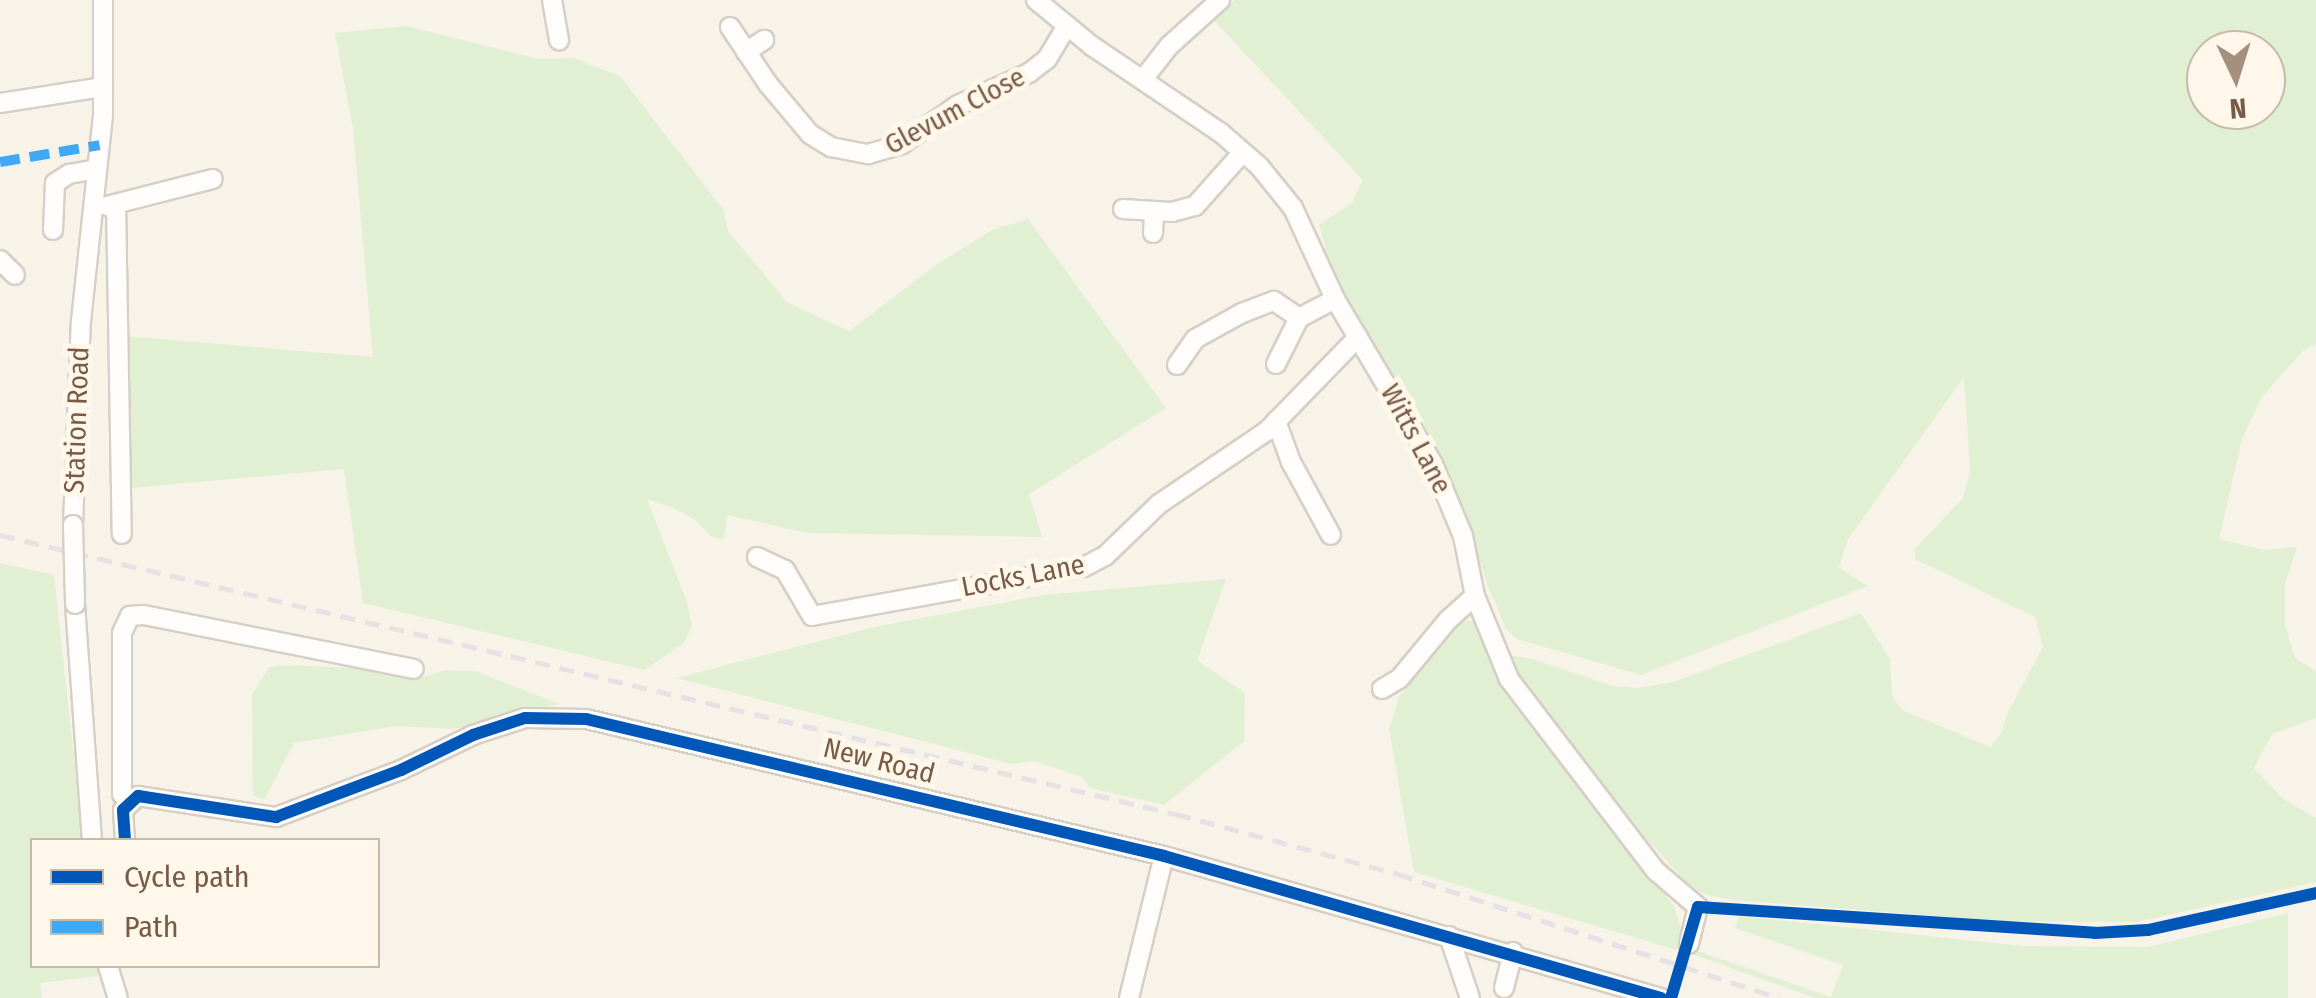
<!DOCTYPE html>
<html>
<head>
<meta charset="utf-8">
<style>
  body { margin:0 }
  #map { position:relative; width:2316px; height:998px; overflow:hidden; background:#f8f3e8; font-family:"Fira Sans Condensed",sans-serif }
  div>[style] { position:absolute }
  .green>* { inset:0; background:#e1f0d2 }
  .roads { filter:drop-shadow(2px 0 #d6cfc5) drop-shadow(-2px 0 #d6cfc5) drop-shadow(0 2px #d6cfc5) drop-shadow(0 -2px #d6cfc5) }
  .minor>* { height:18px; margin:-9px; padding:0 9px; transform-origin:9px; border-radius:9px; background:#fefdfc }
  .rail>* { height:5px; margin-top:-2.5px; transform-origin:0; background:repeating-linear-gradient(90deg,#e5e1e5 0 15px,transparent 0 25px) }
  .bridges { filter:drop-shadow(2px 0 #d6cfc5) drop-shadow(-2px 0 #d6cfc5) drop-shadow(0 2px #d6cfc5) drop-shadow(0 -2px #d6cfc5) }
  .minor-bridge>* { height:18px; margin:-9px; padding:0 9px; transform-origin:9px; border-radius:9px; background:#fefdfc }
  .quiet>* { height:10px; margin-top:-5px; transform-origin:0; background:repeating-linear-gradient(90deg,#3fa9f5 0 20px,transparent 0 30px) }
  .cycleway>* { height:12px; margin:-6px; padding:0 6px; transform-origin:6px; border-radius:6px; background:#0057b8 }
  span { translate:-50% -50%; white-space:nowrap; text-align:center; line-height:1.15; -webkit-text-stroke:10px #fff8ea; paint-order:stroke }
  .street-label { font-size:28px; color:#785b46 }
  .legend { position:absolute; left:30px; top:838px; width:350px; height:130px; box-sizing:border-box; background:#fff8ea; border:2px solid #c9b9a8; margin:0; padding:12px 18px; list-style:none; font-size:30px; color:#785b46 }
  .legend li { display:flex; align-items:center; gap:20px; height:50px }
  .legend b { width:50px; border:2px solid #c9b9a8 }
  .north { position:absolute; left:2186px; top:30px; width:100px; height:100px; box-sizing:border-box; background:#fff8ea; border:2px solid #c9b9a8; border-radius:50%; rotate:176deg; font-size:28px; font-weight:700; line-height:40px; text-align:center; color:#785b46 }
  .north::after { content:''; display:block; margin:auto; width:35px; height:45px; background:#a5907f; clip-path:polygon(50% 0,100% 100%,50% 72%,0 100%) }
</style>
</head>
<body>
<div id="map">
  <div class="green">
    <div style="clip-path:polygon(evenodd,1235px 0,2316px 0,2316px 344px,2303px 351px,2262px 397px,2242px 439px,2219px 539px,2264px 550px,2297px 547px,2285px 584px,2285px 625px,2295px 658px,2316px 671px,2316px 718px,2272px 734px,2254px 768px,2283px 799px,2316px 818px,2316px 882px,2137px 922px,2001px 921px,1733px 900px,1703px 894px,1690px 886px,1628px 819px,1573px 746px,1556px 757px,1674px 906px,1686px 944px,1680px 951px,1414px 872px,1389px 729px,1399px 697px,1458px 621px,1473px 621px,1494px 653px,1534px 659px,1613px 686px,1639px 688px,1676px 681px,1861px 613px,1890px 659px,1892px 696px,1902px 710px,1990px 747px,2002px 732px,2007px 714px,2043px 647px,2035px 617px,1915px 559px,1915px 549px,1963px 498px,1970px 472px,1964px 377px,1848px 539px,1839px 568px,1868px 586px,1641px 675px,1517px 639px,1506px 629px,1487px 584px,1468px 523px,1431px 437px,1347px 301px,1328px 257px,1319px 225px,1352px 203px,1363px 180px,1210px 16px,1235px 0,2206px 50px,2266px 50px,2266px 110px,2206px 110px,2206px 50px)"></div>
    <div style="clip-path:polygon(406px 26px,538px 59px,573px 58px,620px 76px,723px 209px,728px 231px,788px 303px,849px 331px,936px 265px,992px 230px,1028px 219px,1166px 408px,1029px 494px,1042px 537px,807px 533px,727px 515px,724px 540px,710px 536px,696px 520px,673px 508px,647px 499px,687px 602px,692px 626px,684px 643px,644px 670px,363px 603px,344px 469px,131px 488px,125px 336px,373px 357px,353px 129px,335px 33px)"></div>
    <div style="clip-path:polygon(0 563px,54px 575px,83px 840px,32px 840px,32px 966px,97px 966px,98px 976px,40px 983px,42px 998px,0 998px)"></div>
    <div style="clip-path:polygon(1226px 579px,1197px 660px,1245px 693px,1244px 741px,1164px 805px,1090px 788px,1082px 777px,1034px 761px,1012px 764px,676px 678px,874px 627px,1044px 595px)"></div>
    <div style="clip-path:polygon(286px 665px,353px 668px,417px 679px,446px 670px,475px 671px,559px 704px,453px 729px,395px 726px,294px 743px,264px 800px,253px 795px,252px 695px,269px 667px)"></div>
    <div style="clip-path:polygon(2288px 913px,2288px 998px,1815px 998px,1694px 955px,1695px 950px,1831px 997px,1843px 965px,1735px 928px,1739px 916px,2023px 946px,2148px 947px)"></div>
  </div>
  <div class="roads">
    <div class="minor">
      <div style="left:552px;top:0;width:41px;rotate:80.1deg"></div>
      <div style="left:1036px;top:0;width:72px;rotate:39.4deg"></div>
      <div style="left:1092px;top:46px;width:156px;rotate:34deg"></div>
      <div style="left:1221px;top:133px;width:50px;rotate:41deg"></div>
      <div style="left:1259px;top:166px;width:54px;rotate:51deg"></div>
      <div style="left:1293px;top:208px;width:100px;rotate:65.2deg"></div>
      <div style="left:1335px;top:299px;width:192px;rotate:59.3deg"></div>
      <div style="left:1433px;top:464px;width:78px;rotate:67.4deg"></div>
      <div style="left:1463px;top:536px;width:61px;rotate:78.7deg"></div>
      <div style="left:1475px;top:596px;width:90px;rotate:67.7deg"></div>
      <div style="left:1509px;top:679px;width:242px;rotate:52.6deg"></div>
      <div style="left:1656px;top:871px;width:55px;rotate:40.6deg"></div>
      <div style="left:1698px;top:907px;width:38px;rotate:104deg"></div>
      <div style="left:730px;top:27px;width:69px;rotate:56.3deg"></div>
      <div style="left:768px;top:84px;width:65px;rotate:50deg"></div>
      <div style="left:810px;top:134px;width:25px;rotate:32deg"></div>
      <div style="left:831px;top:147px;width:38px;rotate:11deg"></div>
      <div style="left:868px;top:154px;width:35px;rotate:-16deg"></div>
      <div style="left:902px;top:144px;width:68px;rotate:-34.9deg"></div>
      <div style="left:958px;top:105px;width:78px;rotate:-24.3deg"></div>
      <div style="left:1029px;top:73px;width:23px;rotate:-38deg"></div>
      <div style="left:1047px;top:59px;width:39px;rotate:-59deg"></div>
      <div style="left:746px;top:52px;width:22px;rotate:-34deg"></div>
      <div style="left:1144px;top:78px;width:41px;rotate:-52deg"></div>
      <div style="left:1169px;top:46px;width:69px;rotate:-42deg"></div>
      <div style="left:0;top:103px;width:104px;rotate:-8.8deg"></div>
      <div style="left:116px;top:204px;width:330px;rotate:89deg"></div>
      <div style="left:107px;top:206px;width:109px;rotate:-14.3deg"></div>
      <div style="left:1123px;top:209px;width:49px;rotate:3.5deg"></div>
      <div style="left:1172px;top:212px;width:24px;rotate:-15deg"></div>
      <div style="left:1195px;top:206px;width:72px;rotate:-48.4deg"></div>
      <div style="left:53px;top:230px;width:47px;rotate:-87.6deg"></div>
      <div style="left:55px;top:183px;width:17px;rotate:-33deg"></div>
      <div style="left:69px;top:174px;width:28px;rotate:-10deg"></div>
      <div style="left:1153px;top:233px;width:22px;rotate:-87deg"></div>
      <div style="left:0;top:260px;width:21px;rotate:45deg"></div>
      <div style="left:1276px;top:364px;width:51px;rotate:-63.4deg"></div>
      <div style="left:1177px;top:365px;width:32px;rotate:-55deg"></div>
      <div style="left:1195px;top:339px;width:54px;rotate:-29deg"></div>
      <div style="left:1242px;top:313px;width:34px;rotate:-21deg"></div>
      <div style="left:1274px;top:301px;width:30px;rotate:34deg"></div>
      <div style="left:1299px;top:318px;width:41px;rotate:-27.8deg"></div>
      <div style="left:1276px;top:421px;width:44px;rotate:69.9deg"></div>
      <div style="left:1291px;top:462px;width:83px;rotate:61.3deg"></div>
      <div style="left:73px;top:525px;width:204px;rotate:-87.8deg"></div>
      <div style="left:81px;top:321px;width:206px;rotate:-83.9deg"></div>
      <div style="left:103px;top:116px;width:116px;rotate:-90deg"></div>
      <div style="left:757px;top:557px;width:31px;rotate:25deg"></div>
      <div style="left:785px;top:570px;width:53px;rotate:59.6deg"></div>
      <div style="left:812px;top:616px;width:276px;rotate:-10.2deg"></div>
      <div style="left:1084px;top:567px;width:24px;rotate:-28deg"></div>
      <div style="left:1105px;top:556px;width:75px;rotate:-43.9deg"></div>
      <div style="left:1159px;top:504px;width:130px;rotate:-34.1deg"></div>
      <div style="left:1267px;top:431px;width:131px;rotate:-45.9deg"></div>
      <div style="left:75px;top:604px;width:237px;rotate:85.9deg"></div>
      <div style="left:1382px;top:689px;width:21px;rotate:-31deg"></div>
      <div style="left:1400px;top:678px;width:75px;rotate:-50.4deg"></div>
      <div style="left:1448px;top:620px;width:36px;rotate:-42deg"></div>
      <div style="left:129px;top:801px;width:10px;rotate:-135deg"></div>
      <div style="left:122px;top:794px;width:161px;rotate:-90deg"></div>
      <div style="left:122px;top:633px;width:19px;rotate:-65deg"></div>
      <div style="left:130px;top:616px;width:14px;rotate:-4deg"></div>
      <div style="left:144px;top:615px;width:275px;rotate:11.3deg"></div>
      <div style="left:125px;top:840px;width:30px;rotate:-94deg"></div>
      <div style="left:123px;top:810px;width:21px;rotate:-43deg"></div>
      <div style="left:138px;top:796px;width:140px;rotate:8.7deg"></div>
      <div style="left:276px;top:817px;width:134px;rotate:-20.6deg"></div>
      <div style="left:401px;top:770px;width:80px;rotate:-25.9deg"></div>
      <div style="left:473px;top:735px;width:55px;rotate:-18.1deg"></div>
      <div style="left:525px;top:718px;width:61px;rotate:0.9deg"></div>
      <div style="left:586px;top:719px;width:594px;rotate:13.33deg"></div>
      <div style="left:1164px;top:856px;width:517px;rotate:15.95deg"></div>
      <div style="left:1449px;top:936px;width:65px;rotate:71.3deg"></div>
      <div style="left:108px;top:966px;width:34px;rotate:73deg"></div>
      <div style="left:1504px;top:988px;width:37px;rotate:-76deg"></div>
      <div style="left:1129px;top:998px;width:146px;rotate:-76.2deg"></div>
    </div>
  </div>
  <div class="rail">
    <div style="left:0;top:535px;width:1209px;rotate:13.35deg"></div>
    <div style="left:1176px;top:814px;width:230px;rotate:15.1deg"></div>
    <div style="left:1398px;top:874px;width:401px;rotate:18deg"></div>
  </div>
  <div class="bridges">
    <div class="minor-bridge">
      <div style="left:73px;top:525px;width:79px;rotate:88.5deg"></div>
    </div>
  </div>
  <div class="quiet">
    <div style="left:0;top:162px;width:101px;rotate:-9.6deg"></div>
  </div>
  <div class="cycleway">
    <div style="left:125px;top:840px;width:30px;rotate:-94deg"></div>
    <div style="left:123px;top:810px;width:21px;rotate:-43deg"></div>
    <div style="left:138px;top:796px;width:140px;rotate:8.7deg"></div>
    <div style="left:276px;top:817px;width:134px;rotate:-20.6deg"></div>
    <div style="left:401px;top:770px;width:80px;rotate:-25.9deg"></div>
    <div style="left:473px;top:735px;width:55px;rotate:-18.1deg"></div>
    <div style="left:525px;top:718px;width:61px;rotate:0.9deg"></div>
    <div style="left:586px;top:719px;width:594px;rotate:13.33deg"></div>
    <div style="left:1164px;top:856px;width:517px;rotate:15.95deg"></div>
    <div style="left:1671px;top:998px;width:95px;rotate:-73.5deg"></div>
    <div style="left:1698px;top:907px;width:398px;rotate:3.7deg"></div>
    <div style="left:2095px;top:933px;width:53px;rotate:-3.2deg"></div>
    <div style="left:2148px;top:930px;width:172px;rotate:-12.4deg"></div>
  </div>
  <div class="street-label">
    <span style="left:955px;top:111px;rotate:-28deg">Glevum Close</span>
    <span style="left:77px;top:420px;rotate:-88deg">Station Road</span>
    <span style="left:1416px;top:439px;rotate:62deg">Witts Lane</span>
    <span style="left:1023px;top:576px;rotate:-11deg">Locks Lane</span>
    <span style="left:879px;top:761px;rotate:14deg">New Road</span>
  </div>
  <ul class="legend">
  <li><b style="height:12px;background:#0057b8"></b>Cycle path</li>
  <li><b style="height:12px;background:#3fa9f5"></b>Path</li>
  </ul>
  <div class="north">N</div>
</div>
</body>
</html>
